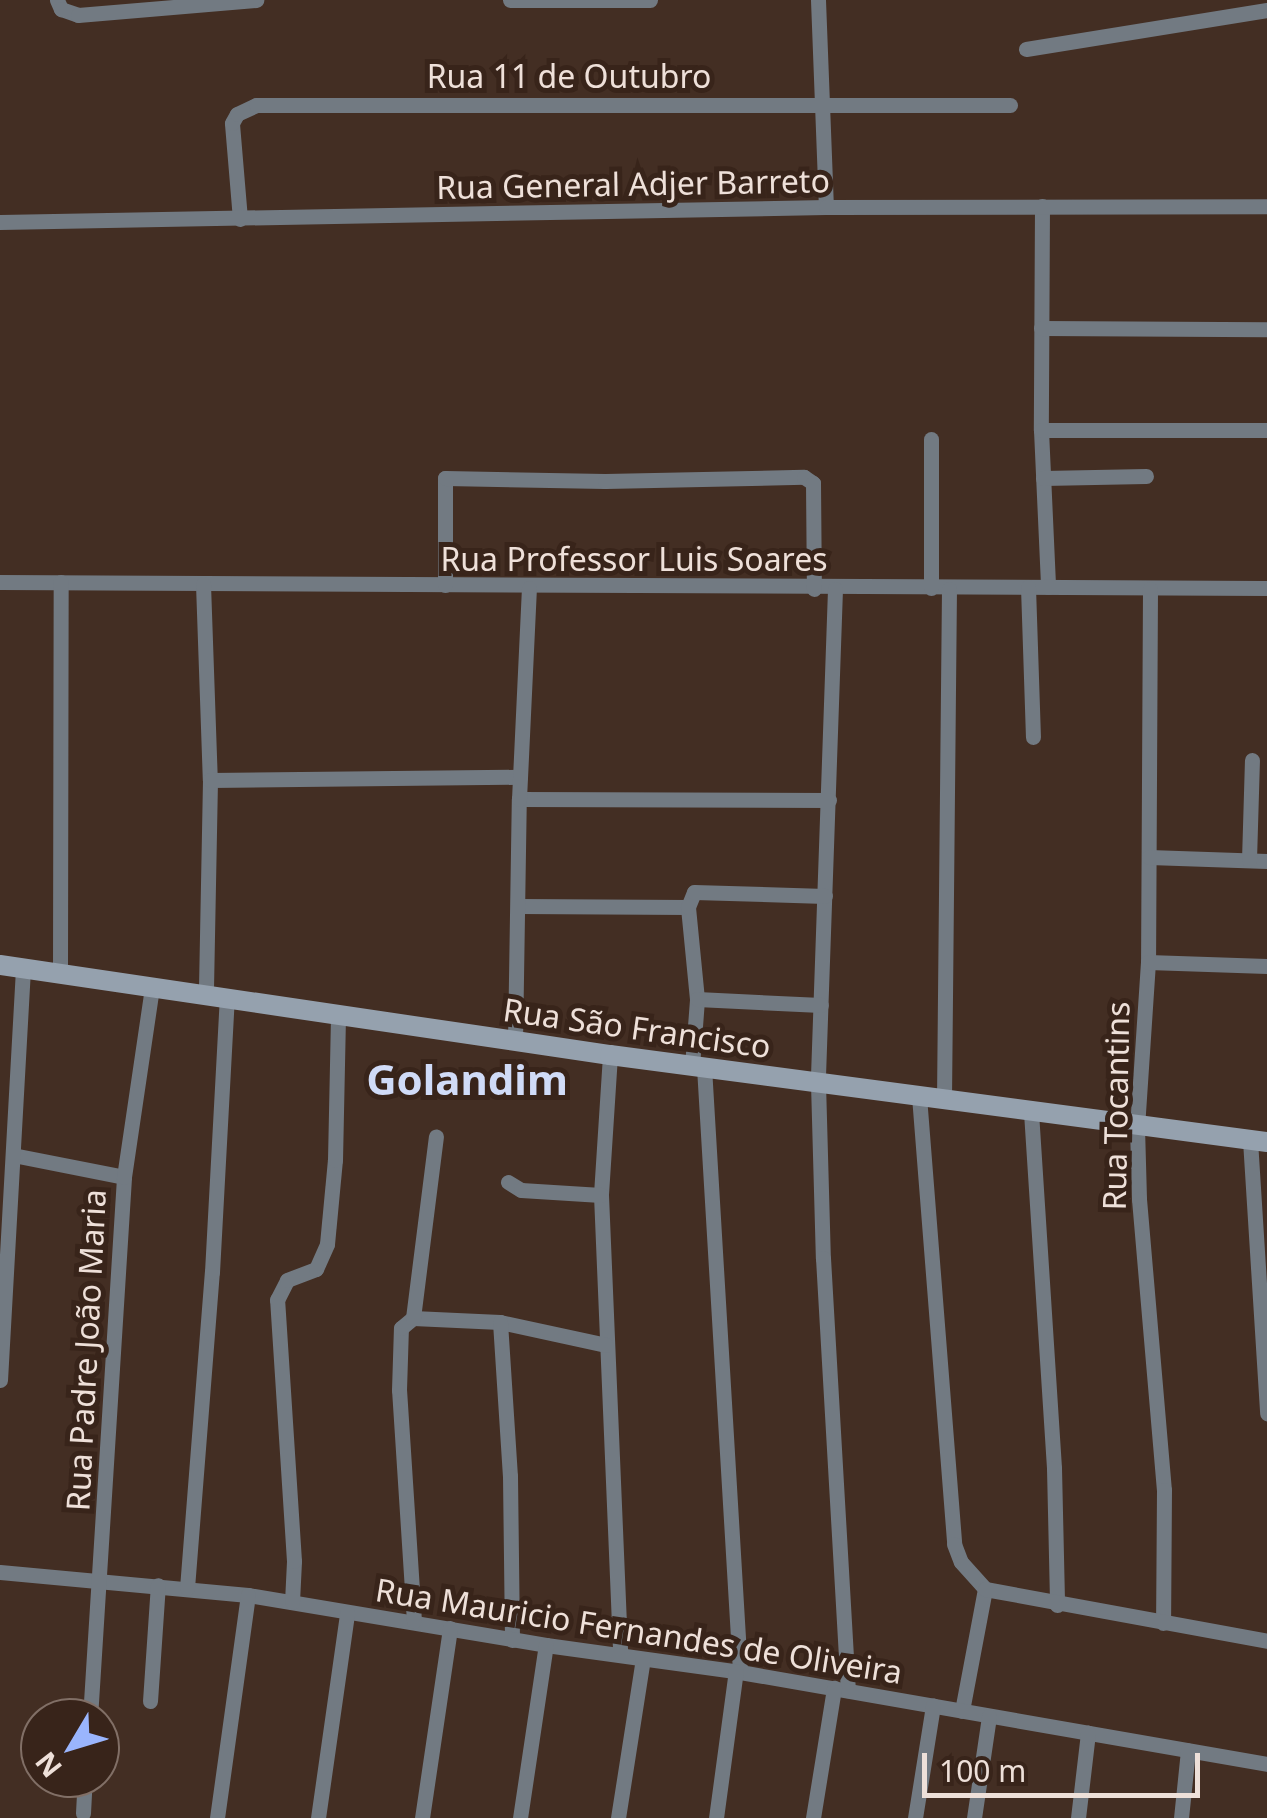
<!DOCTYPE html>
<html>
<head>
<meta charset="utf-8">
<style>
  body { margin:0 }
  #map { position:relative; width:1267px; height:1818px; overflow:hidden; background:#432e23; font-family:"Noto Sans",sans-serif }
  div>[style] { position:absolute }
  .street>* { height:15px; margin:-7.5px; padding:0 7.5px; transform-origin:7.5px; border-radius:7.5px; background:#727a82 }
  .secondary>* { height:20px; margin:-10px; padding:0 10px; transform-origin:10px; border-radius:10px; background:#95a1ae }
  span { translate:-50% -50%; white-space:nowrap; text-align:center; line-height:1.15; -webkit-text-stroke:10px #38241a; paint-order:stroke }
  .street-label { font-size:32px; color:#eee0d9 }
  .district-label { font-size:42px; color:#d0dbf7; font-weight:700 }
  .north { position:absolute; left:20px; top:1698px; width:100px; height:100px; box-sizing:border-box; background:#38241a; border:2px solid #816f66; border-radius:50%; rotate:232deg; font-size:28px; font-weight:700; line-height:40px; text-align:center; color:#eee0d9 }
  .north::after { content:''; display:block; margin:auto; width:35px; height:45px; background:#9ab5fd; clip-path:polygon(50% 0,100% 100%,50% 72%,0 100%) }
  .scale { position:absolute; left:922px; top:1753px; width:278px; height:45px; box-sizing:border-box; border:5px solid #eee0d9; border-top:0; padding-left:12px; font-size:30px; line-height:35px; white-space:nowrap; color:#eee0d9; -webkit-text-stroke:8px #38241a; paint-order:stroke }
</style>
</head>
<body>
<div id="map">
  <div class="street">
    <div style="left:57px;top:0;width:10px;rotate:66deg"></div>
    <div style="left:61px;top:9px;width:18px;rotate:19deg"></div>
    <div style="left:78px;top:15px;width:179px;rotate:-4.8deg"></div>
    <div style="left:510px;top:0;width:140px"></div>
    <div style="left:818px;top:0;width:207px;rotate:87.8deg"></div>
    <div style="left:1026px;top:49px;width:244px;rotate:-9.2deg"></div>
    <div style="left:1042px;top:206px;width:224px;rotate:90.3deg"></div>
    <div style="left:1041px;top:430px;width:157px;rotate:87.4deg"></div>
    <div style="left:240px;top:219px;width:96px;rotate:-94.8deg"></div>
    <div style="left:232px;top:123px;width:10px;rotate:-61deg"></div>
    <div style="left:237px;top:114px;width:21px;rotate:-25deg"></div>
    <div style="left:256px;top:105px;width:754px"></div>
    <div style="left:0;top:222px;width:826px;rotate:-1.04deg"></div>
    <div style="left:826px;top:207px;width:441px;rotate:-0.1deg"></div>
    <div style="left:1041px;top:328px;width:226px;rotate:0.3deg"></div>
    <div style="left:1041px;top:430px;width:226px"></div>
    <div style="left:1043px;top:478px;width:103px;rotate:-1.1deg"></div>
    <div style="left:0;top:582px;width:1267px;rotate:0.27deg"></div>
    <div style="left:203px;top:584px;width:196px;rotate:88deg"></div>
    <div style="left:210px;top:780px;width:215px;rotate:91.1deg"></div>
    <div style="left:445px;top:585px;width:107px;rotate:-90deg"></div>
    <div style="left:445px;top:478px;width:160px;rotate:1.1deg"></div>
    <div style="left:605px;top:481px;width:199px;rotate:-1.2deg"></div>
    <div style="left:804px;top:477px;width:11px;rotate:34deg"></div>
    <div style="left:813px;top:483px;width:106px;rotate:89.5deg"></div>
    <div style="left:1028px;top:587px;width:150px;rotate:88.1deg"></div>
    <div style="left:931px;top:588px;width:149px;rotate:-90deg"></div>
    <div style="left:835px;top:589px;width:494px;rotate:92deg"></div>
    <div style="left:818px;top:1083px;width:175px;rotate:88.4deg"></div>
    <div style="left:823px;top:1258px;width:433px;rotate:86.7deg"></div>
    <div style="left:1150px;top:589px;width:373px;rotate:90.3deg"></div>
    <div style="left:1148px;top:962px;width:165px;rotate:93.8deg"></div>
    <div style="left:1137px;top:1127px;width:72px;rotate:88.4deg"></div>
    <div style="left:1139px;top:1199px;width:292px;rotate:85.1deg"></div>
    <div style="left:1164px;top:1490px;width:133px;rotate:90.4deg"></div>
    <div style="left:210px;top:780px;width:310px;rotate:-0.6deg"></div>
    <div style="left:519px;top:799px;width:310px;rotate:0.2deg"></div>
    <div style="left:1149px;top:857px;width:118px;rotate:1.9deg"></div>
    <div style="left:1249px;top:860px;width:100px;rotate:-88.3deg"></div>
    <div style="left:519px;top:906px;width:169px;rotate:0.3deg"></div>
    <div style="left:1148px;top:962px;width:119px;rotate:1.9deg"></div>
    <div style="left:60px;top:973px;width:391px;rotate:-89.9deg"></div>
    <div style="left:697px;top:999px;width:92px;rotate:-95.6deg"></div>
    <div style="left:688px;top:907px;width:16px;rotate:-68deg"></div>
    <div style="left:694px;top:892px;width:131px;rotate:1.7deg"></div>
    <div style="left:515px;top:1042px;width:243px;rotate:-89.1deg"></div>
    <div style="left:519px;top:799px;width:211px;rotate:-87.3deg"></div>
    <div style="left:610px;top:1055px;width:140px;rotate:93.7deg"></div>
    <div style="left:601px;top:1195px;width:460px;rotate:87.6deg"></div>
    <div style="left:692px;top:1066px;width:67px;rotate:-85.7deg"></div>
    <div style="left:697px;top:999px;width:124px;rotate:2.8deg"></div>
    <div style="left:704px;top:1067px;width:606px;rotate:86.59deg"></div>
    <div style="left:919px;top:1096px;width:449px;rotate:85.5deg"></div>
    <div style="left:954px;top:1544px;width:19px;rotate:69deg"></div>
    <div style="left:961px;top:1562px;width:36px;rotate:48deg"></div>
    <div style="left:985px;top:1589px;width:124px;rotate:100.7deg"></div>
    <div style="left:944px;top:1099px;width:510px;rotate:-89.44deg"></div>
    <div style="left:1031px;top:1112px;width:357px;rotate:86.3deg"></div>
    <div style="left:1054px;top:1468px;width:137px;rotate:88.7deg"></div>
    <div style="left:1250px;top:1140px;width:274px;rotate:86.4deg"></div>
    <div style="left:13px;top:1155px;width:113px;rotate:11.2deg"></div>
    <div style="left:508px;top:1182px;width:15px;rotate:32deg"></div>
    <div style="left:521px;top:1190px;width:80px;rotate:3.6deg"></div>
    <div style="left:413px;top:1318px;width:87px;rotate:2.6deg"></div>
    <div style="left:500px;top:1322px;width:108px;rotate:12.2deg"></div>
    <div style="left:500px;top:1322px;width:154px;rotate:86.3deg"></div>
    <div style="left:510px;top:1476px;width:164px;rotate:89.3deg"></div>
    <div style="left:0;top:1380px;width:413px;rotate:-86.8deg"></div>
    <div style="left:0;top:1572px;width:249px;rotate:5.3deg"></div>
    <div style="left:248px;top:1595px;width:302px;rotate:9.5deg"></div>
    <div style="left:546px;top:1645px;width:196px;rotate:7.9deg"></div>
    <div style="left:740px;top:1672px;width:535px;rotate:9.9deg"></div>
    <div style="left:187px;top:1588px;width:317px;rotate:-85.5deg"></div>
    <div style="left:212px;top:1272px;width:274px;rotate:-86.9deg"></div>
    <div style="left:985px;top:1589px;width:287px;rotate:10.4deg"></div>
    <div style="left:292px;top:1602px;width:41px;rotate:-87.2deg"></div>
    <div style="left:294px;top:1561px;width:262px;rotate:-93.7deg"></div>
    <div style="left:277px;top:1300px;width:22px;rotate:-63deg"></div>
    <div style="left:287px;top:1280px;width:31px;rotate:-21deg"></div>
    <div style="left:316px;top:1269px;width:27px;rotate:-66deg"></div>
    <div style="left:327px;top:1244px;width:84px;rotate:-84.6deg"></div>
    <div style="left:335px;top:1160px;width:145px;rotate:-88.8deg"></div>
    <div style="left:414px;top:1621px;width:231px;rotate:-93.7deg"></div>
    <div style="left:399px;top:1390px;width:62px;rotate:-88.2deg"></div>
    <div style="left:401px;top:1328px;width:16px;rotate:-40deg"></div>
    <div style="left:413px;top:1318px;width:183px;rotate:-82.8deg"></div>
    <div style="left:150px;top:1701px;width:116px;rotate:-86.1deg"></div>
    <div style="left:90px;top:1718px;width:542px;rotate:-86.4deg"></div>
    <div style="left:124px;top:1177px;width:192px;rotate:-81.6deg"></div>
    <div style="left:83px;top:1813px;width:35px;rotate:-87deg"></div>
    <div style="left:217px;top:1818px;width:225px;rotate:-82.1deg"></div>
    <div style="left:318px;top:1818px;width:207px;rotate:-81.9deg"></div>
    <div style="left:422px;top:1818px;width:192px;rotate:-81.6deg"></div>
    <div style="left:520px;top:1818px;width:175px;rotate:-81.5deg"></div>
    <div style="left:618px;top:1818px;width:161px;rotate:-81.1deg"></div>
    <div style="left:716px;top:1818px;width:148px;rotate:-82.3deg"></div>
    <div style="left:813px;top:1818px;width:132px;rotate:-80.8deg"></div>
    <div style="left:915px;top:1818px;width:114px;rotate:-80.9deg"></div>
    <div style="left:974px;top:1818px;width:103px;rotate:-81.6deg"></div>
    <div style="left:1078px;top:1818px;width:86px;rotate:-83.3deg"></div>
    <div style="left:1181px;top:1818px;width:68px;rotate:-84.1deg"></div>
  </div>
  <div class="secondary">
    <div style="left:0;top:965px;width:617px;rotate:8.39deg"></div>
    <div style="left:610px;top:1055px;width:663px;rotate:7.54deg"></div>
  </div>
  <div class="street-label">
    <span style="left:569px;top:76px">Rua 11 de Outubro</span>
    <span style="left:633px;top:184px;rotate:-1deg">Rua General Adjer Barreto</span>
    <span style="left:634px;top:559px">Rua Professor Luis Soares</span>
    <span style="left:637px;top:1028px;rotate:8deg">Rua São Francisco</span>
    <span style="left:1116px;top:1106px;rotate:-89deg">Rua Tocantins</span>
    <span style="left:86px;top:1350px;rotate:-87deg">Rua Padre João Maria</span>
    <span style="left:639px;top:1631px;rotate:9deg">Rua Mauricio Fernandes de Oliveira</span>
  </div>
  <div class="district-label">
    <span style="left:467px;top:1079px">Golandim</span>
  </div>
  <div class="north">N</div>
  <div class="scale">100 m</div>
</div>
</body>
</html>
